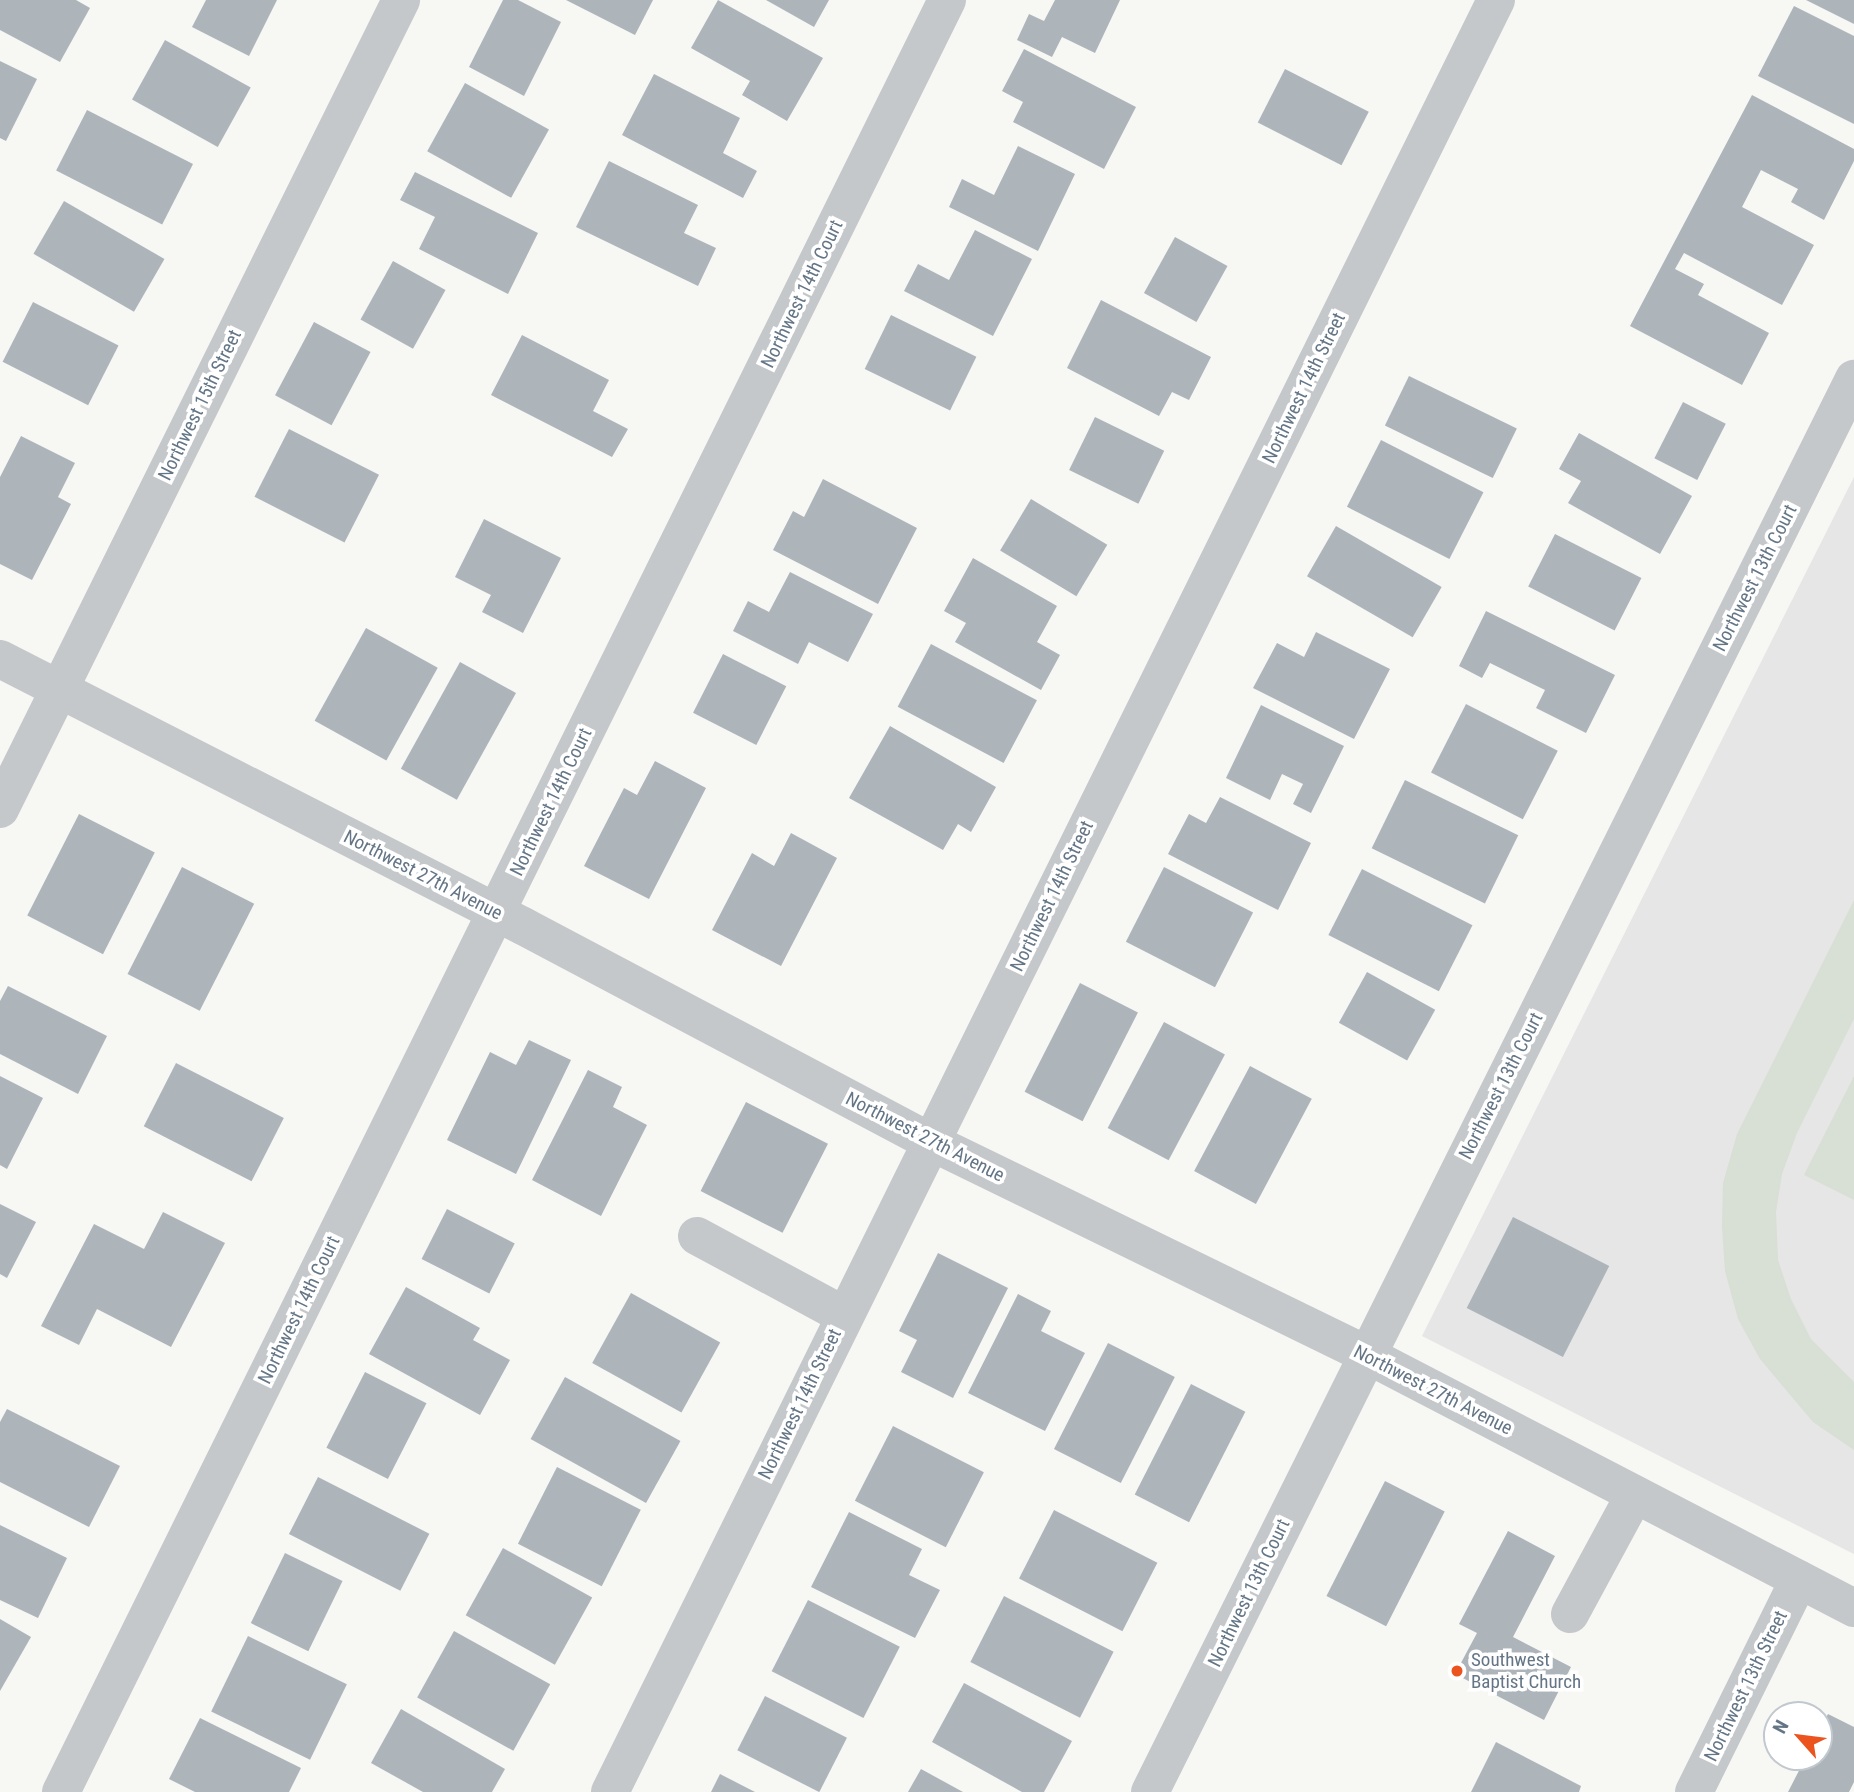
<!DOCTYPE html>
<html>
<head>
<meta charset="utf-8">
<style>
  body { margin:0 }
  #map { position:relative; width:1854px; height:1792px; overflow:hidden; background:#f7f7f4; font-family:"Roboto Condensed",sans-serif }
  div>[style] { position:absolute }
  .built>* { inset:0; background:#e5e6e5 }
  .green>* { inset:0; background:#d8dfd5 }
  .building>* { inset:0; background:#adb5bb; transform-origin:0 0 }
  .minor>* { height:38px; margin:-19px; padding:0 19px; transform-origin:19px; border-radius:19px; background:#c4c8cb }
  .dots>* { width:19px; height:19px; translate:-50% -50%; box-sizing:border-box; border:4px solid #fff; border-radius:50% }
  span { translate:-50% -50%; white-space:nowrap; text-align:center; line-height:1.15; -webkit-text-stroke:7px #fff; paint-order:stroke }
  .street-label { font-size:19px; color:#647686 }
  .poi-label { font-size:19px; color:#647686 }
  .left { translate:0 -50%; text-align:left }
  .north { position:absolute; left:1763px; top:1701px; width:70px; height:70px; box-sizing:border-box; background:#fff; border:2px solid #c1c8cf; border-radius:50%; rotate:298deg; font-size:19px; font-weight:700; line-height:28px; text-align:center; color:#647686 }
  .north::after { content:''; display:block; margin:auto; width:24px; height:32px; background:#ec541f; clip-path:polygon(50% 0,100% 100%,50% 72%,0 100%) }
</style>
</head>
<body>
<div id="map">
  <div class="built">
    <div style="clip-path:polygon(1854px 477px,1854px 1554px,1422px 1336px)"></div>
  </div>
  <div class="green">
    <div style="clip-path:polygon(1854px 900px,1854px 1019px,1797px 1133px,1782px 1174px,1776px 1212px,1778px 1260px,1791px 1299px,1811px 1339px,1854px 1382px,1854px 1450px,1813px 1422px,1760px 1359px,1738px 1319px,1725px 1271px,1722px 1227px,1723px 1183px,1737px 1134px)"></div>
    <div style="clip-path:polygon(1854px 1076px,1854px 1200px,1804px 1175px)"></div>
  </div>
  <div class="building">
    <div style="clip-path:polygon(0 0,76px 0,90px 8px,60px 62px,0 30px)"></div>
    <div style="clip-path:polygon(206px 0,277px 0,249px 56px,192px 27px)"></div>
    <div style="clip-path:polygon(503px 0,518px 0,561px 22px,524px 96px,469px 67px)"></div>
    <div style="clip-path:polygon(566px 0,653px 0,635px 35px)"></div>
    <div style="clip-path:polygon(718px 0,823px 58px,787px 121px,742px 95px,750px 81px,691px 48px)"></div>
    <div style="clip-path:polygon(766px 0,829px 0,814px 27px)"></div>
    <div style="clip-path:polygon(1055px 0,1120px 0,1095px 53px,1062px 37px,1052px 57px,1017px 40px,1029px 14px,1044px 21px)"></div>
    <div style="clip-path:polygon(1806px 0,1854px 0,1854px 24px)"></div>
    <div style="clip-path:polygon(1794px 6px,1854px 36px,1854px 124px,1758px 76px)"></div>
    <div style="left:165px;top:40px;width:98px;height:68px;rotate:29deg"></div>
    <div style="clip-path:polygon(1024px 49px,1136px 107px,1104px 169px,1013px 122px,1023px 102px,1002px 91px)"></div>
    <div style="clip-path:polygon(0 61px,37px 79px,6px 141px,0 138px)"></div>
    <div style="left:1285px;top:69px;width:94px;height:60px;rotate:27deg"></div>
    <div style="clip-path:polygon(654px 74px,740px 118px,723px 153px,757px 171px,743px 198px,622px 135px)"></div>
    <div style="left:465px;top:83px;width:96px;height:78px;rotate:29deg"></div>
    <div style="clip-path:polygon(1752px 95px,1854px 149px,1854px 161px,1824px 220px,1791px 202px,1798px 189px,1761px 170px,1742px 207px,1814px 245px,1782px 305px,1684px 253px,1675px 269px,1704px 284px,1698px 295px,1769px 333px,1742px 385px,1630px 326px)"></div>
    <div style="left:87px;top:110px;width:119px;height:68px;rotate:27deg"></div>
    <div style="clip-path:polygon(1018px 146px,1075px 174px,1038px 251px,949px 207px,962px 179px,994px 195px)"></div>
    <div style="clip-path:polygon(609px 161px,698px 205px,684px 233px,716px 248px,698px 286px,576px 227px)"></div>
    <div style="clip-path:polygon(415px 172px,538px 233px,508px 294px,419px 249px,435px 217px,400px 200px)"></div>
    <div style="left:64px;top:201px;width:116px;height:61px;rotate:30deg"></div>
    <div style="clip-path:polygon(975px 230px,1032px 259px,993px 336px,904px 291px,918px 264px,949px 280px)"></div>
    <div style="left:1175px;top:237px;width:60px;height:64px;rotate:29deg"></div>
    <div style="left:393px;top:261px;width:60px;height:67px;rotate:29deg"></div>
    <div style="clip-path:polygon(1101px 300px,1211px 357px,1189px 400px,1172px 392px,1159px 416px,1067px 368px)"></div>
    <div style="left:33px;top:302px;width:96px;height:67px;rotate:27deg"></div>
    <div style="left:891px;top:315px;width:95px;height:60px;rotate:26deg"></div>
    <div style="left:314px;top:322px;width:64px;height:83px;rotate:28deg"></div>
    <div style="clip-path:polygon(522px 335px,609px 380px,593px 411px,628px 429px,612px 457px,491px 395px)"></div>
    <div style="left:1409px;top:376px;width:120px;height:55px;rotate:26deg"></div>
    <div style="left:1683px;top:402px;width:48px;height:63px;rotate:27deg"></div>
    <div style="left:1095px;top:417px;width:77px;height:59px;rotate:26deg"></div>
    <div style="left:289px;top:429px;width:101px;height:76px;rotate:27deg"></div>
    <div style="clip-path:polygon(1579px 433px,1692px 496px,1660px 554px,1568px 503px,1581px 481px,1559px 469px)"></div>
    <div style="clip-path:polygon(21px 436px,75px 463px,58px 497px,71px 504px,32px 580px,0 564px,0 477px)"></div>
    <div style="left:1381px;top:440px;width:115px;height:75px;rotate:27deg"></div>
    <div style="clip-path:polygon(823px 479px,917px 528px,878px 604px,773px 550px,793px 511px,804px 517px)"></div>
    <div style="left:1031px;top:499px;width:89px;height:60px;rotate:31deg"></div>
    <div style="clip-path:polygon(484px 519px,561px 558px,523px 633px,482px 612px,491px 595px,455px 577px)"></div>
    <div style="left:1336px;top:526px;width:122px;height:58px;rotate:30deg"></div>
    <div style="left:1555px;top:534px;width:97px;height:59px;rotate:27deg"></div>
    <div style="clip-path:polygon(973px 558px,1057px 606px,1037px 642px,1060px 655px,1041px 690px,955px 642px,966px 623px,944px 611px)"></div>
    <div style="clip-path:polygon(790px 572px,873px 614px,848px 662px,809px 642px,798px 664px,733px 631px,748px 601px,769px 612px)"></div>
    <div style="clip-path:polygon(1486px 611px,1615px 675px,1586px 733px,1536px 708px,1545px 690px,1490px 663px,1482px 678px,1459px 666px)"></div>
    <div style="left:366px;top:628px;width:82px;height:106px;rotate:29deg"></div>
    <div style="clip-path:polygon(1316px 632px,1390px 669px,1354px 739px,1253px 688px,1277px 643px,1304px 657px)"></div>
    <div style="left:931px;top:644px;width:120px;height:71px;rotate:28deg"></div>
    <div style="left:723px;top:654px;width:71px;height:66px;rotate:27deg"></div>
    <div style="left:460px;top:662px;width:64px;height:122px;rotate:29deg"></div>
    <div style="left:1466px;top:704px;width:103px;height:77px;rotate:27deg"></div>
    <div style="clip-path:polygon(1261px 705px,1344px 746px,1311px 813px,1293px 804px,1303px 784px,1282px 774px,1270px 800px,1226px 778px)"></div>
    <div style="clip-path:polygon(890px 726px,996px 787px,971px 832px,958px 824px,943px 850px,849px 798px)"></div>
    <div style="clip-path:polygon(655px 761px,706px 788px,649px 899px,584px 866px,624px 788px,637px 795px)"></div>
    <div style="left:1405px;top:780px;width:126px;height:76px;rotate:26deg"></div>
    <div style="clip-path:polygon(1220px 797px,1311px 843px,1278px 910px,1168px 854px,1189px 814px,1206px 823px)"></div>
    <div style="left:79px;top:814px;width:85px;height:114px;rotate:27deg"></div>
    <div style="clip-path:polygon(791px 833px,837px 858px,781px 966px,712px 930px,752px 853px,774px 866px)"></div>
    <div style="left:182px;top:867px;width:81px;height:120px;rotate:27deg"></div>
    <div style="left:1164px;top:867px;width:100px;height:84px;rotate:27deg"></div>
    <div style="left:1362px;top:869px;width:124px;height:74px;rotate:27deg"></div>
    <div style="left:1367px;top:972px;width:78px;height:58px;rotate:29deg"></div>
    <div style="left:1080px;top:983px;width:65px;height:122px;rotate:27deg"></div>
    <div style="clip-path:polygon(8px 986px,107px 1036px,78px 1094px,0 1054px,0 1001px)"></div>
    <div style="left:1164px;top:1022px;width:69px;height:120px;rotate:28deg"></div>
    <div style="clip-path:polygon(529px 1040px,571px 1060px,516px 1174px,447px 1140px,490px 1052px,516px 1065px)"></div>
    <div style="left:176px;top:1063px;width:121px;height:71px;rotate:27deg"></div>
    <div style="left:1250px;top:1066px;width:70px;height:119px;rotate:28deg"></div>
    <div style="clip-path:polygon(588px 1070px,622px 1087px,613px 1107px,647px 1125px,601px 1216px,532px 1180px)"></div>
    <div style="clip-path:polygon(0 1076px,43px 1098px,7px 1169px,0 1165px)"></div>
    <div style="left:746px;top:1102px;width:92px;height:100px;rotate:27deg"></div>
    <div style="clip-path:polygon(0 1204px,36px 1222px,7px 1278px,0 1274px)"></div>
    <div style="left:447px;top:1209px;width:76px;height:56px;rotate:27deg"></div>
    <div style="clip-path:polygon(163px 1212px,225px 1243px,171px 1347px,97px 1309px,79px 1345px,41px 1326px,94px 1224px,144px 1249px)"></div>
    <div style="left:1513px;top:1217px;width:108px;height:102px;rotate:27deg"></div>
    <div style="clip-path:polygon(938px 1253px,1008px 1288px,953px 1398px,901px 1372px,917px 1340px,899px 1331px)"></div>
    <div style="clip-path:polygon(406px 1287px,480px 1328px,473px 1340px,510px 1360px,480px 1415px,369px 1354px)"></div>
    <div style="left:631px;top:1293px;width:102px;height:80px;rotate:29deg"></div>
    <div style="clip-path:polygon(1018px 1294px,1051px 1311px,1041px 1331px,1085px 1353px,1045px 1431px,968px 1393px)"></div>
    <div style="left:1108px;top:1343px;width:75px;height:119px;rotate:27deg"></div>
    <div style="left:365px;top:1372px;width:69px;height:85px;rotate:27deg"></div>
    <div style="left:565px;top:1377px;width:132px;height:71px;rotate:29deg"></div>
    <div style="left:1191px;top:1384px;width:61px;height:124px;rotate:27deg"></div>
    <div style="clip-path:polygon(7px 1409px,120px 1466px,89px 1527px,0 1482px,0 1422px)"></div>
    <div style="left:893px;top:1426px;width:102px;height:84px;rotate:27deg"></div>
    <div style="left:557px;top:1467px;width:94px;height:86px;rotate:27deg"></div>
    <div style="left:318px;top:1477px;width:125px;height:64px;rotate:27deg"></div>
    <div style="left:1385px;top:1481px;width:67px;height:129px;rotate:27deg"></div>
    <div style="left:1054px;top:1510px;width:116px;height:77px;rotate:27deg"></div>
    <div style="clip-path:polygon(849px 1512px,922px 1549px,909px 1575px,940px 1590px,915px 1638px,811px 1587px)"></div>
    <div style="clip-path:polygon(0 1525px,67px 1558px,38px 1618px,0 1600px)"></div>
    <div style="clip-path:polygon(1508px 1531px,1555px 1556px,1513px 1637px,1571px 1667px,1544px 1720px,1455px 1674px,1477px 1633px,1459px 1624px)"></div>
    <div style="left:503px;top:1548px;width:102px;height:77px;rotate:29deg"></div>
    <div style="left:285px;top:1553px;width:64px;height:78px;rotate:26deg"></div>
    <div style="left:1004px;top:1596px;width:123px;height:74px;rotate:27deg"></div>
    <div style="left:808px;top:1600px;width:103px;height:80px;rotate:27deg"></div>
    <div style="clip-path:polygon(0 1619px,31px 1637px,0 1691px)"></div>
    <div style="left:454px;top:1631px;width:110px;height:76px;rotate:29deg"></div>
    <div style="left:248px;top:1636px;width:110px;height:84px;rotate:26deg"></div>
    <div style="clip-path:polygon(964px 1683px,1072px 1741px,1044px 1792px,1022px 1792px,932px 1742px)"></div>
    <div style="left:765px;top:1696px;width:92px;height:61px;rotate:27deg"></div>
    <div style="clip-path:polygon(401px 1709px,505px 1769px,492px 1792px,423px 1792px,371px 1763px)"></div>
    <div style="clip-path:polygon(1828px 1714px,1854px 1727px,1854px 1782px,1849px 1792px,1788px 1792px,1806px 1757px,1819px 1757px,1819px 1731px)"></div>
    <div style="clip-path:polygon(200px 1718px,301px 1768px,289px 1792px,195px 1792px,169px 1779px)"></div>
    <div style="clip-path:polygon(1496px 1742px,1581px 1786px,1579px 1792px,1471px 1792px)"></div>
    <div style="clip-path:polygon(921px 1769px,963px 1792px,908px 1792px)"></div>
    <div style="clip-path:polygon(720px 1774px,755px 1792px,711px 1792px)"></div>
  </div>
  <div class="minor">
    <div style="left:0;top:659px;width:587px;rotate:27.05deg"></div>
    <div style="left:523px;top:926px;width:462px;rotate:27.9deg"></div>
    <div style="left:931px;top:1142px;width:485px;rotate:26deg"></div>
    <div style="left:1367px;top:1355px;width:549px;rotate:27.45deg"></div>
    <div style="left:0;top:809px;width:903px;rotate:-63.63deg"></div>
    <div style="left:697px;top:1236px;width:167px;rotate:28.3deg"></div>
    <div style="left:1570px;top:1614px;width:136px;rotate:-61.6deg"></div>
    <div style="left:61px;top:1792px;width:1999px;rotate:-63.69deg"></div>
    <div style="left:610px;top:1792px;width:1999px;rotate:-63.69deg"></div>
    <div style="left:1150px;top:1792px;width:1579px;rotate:-63.52deg"></div>
    <div style="left:1694px;top:1792px;width:237px;rotate:-63.7deg"></div>
  </div>
  <div class="dots">
    <div style="left:1457px;top:1671px;background:#ec541f"></div>
  </div>
  <div class="street-label">
    <span style="left:802px;top:294px;rotate:-64deg">Northwest 14th Court</span>
    <span style="left:1304px;top:388px;rotate:-64deg">Northwest 14th Street</span>
    <span style="left:200px;top:405px;rotate:-64deg">Northwest 15th Street</span>
    <span style="left:1755px;top:578px;rotate:-63deg">Northwest 13th Court</span>
    <span style="left:551px;top:802px;rotate:-64deg">Northwest 14th Court</span>
    <span style="left:423px;top:875px;rotate:27deg">Northwest 27th Avenue</span>
    <span style="left:1052px;top:896px;rotate:-64deg">Northwest 14th Street</span>
    <span style="left:1501px;top:1086px;rotate:-63deg">Northwest 13th Court</span>
    <span style="left:925px;top:1137px;rotate:27deg">Northwest 27th Avenue</span>
    <span style="left:299px;top:1310px;rotate:-64deg">Northwest 14th Court</span>
    <span style="left:1433px;top:1390px;rotate:27deg">Northwest 27th Avenue</span>
    <span style="left:800px;top:1404px;rotate:-64deg">Northwest 14th Street</span>
    <span style="left:1249px;top:1593px;rotate:-64deg">Northwest 13th Court</span>
    <span style="left:1746px;top:1686px;rotate:-64deg">Northwest 13th Street</span>
  </div>
  <div class="poi-label">
    <span class="left" style="left:1471px;top:1671px">Southwest<br>Baptist Church</span>
  </div>
  <div class="north">N</div>
</div>
</body>
</html>
